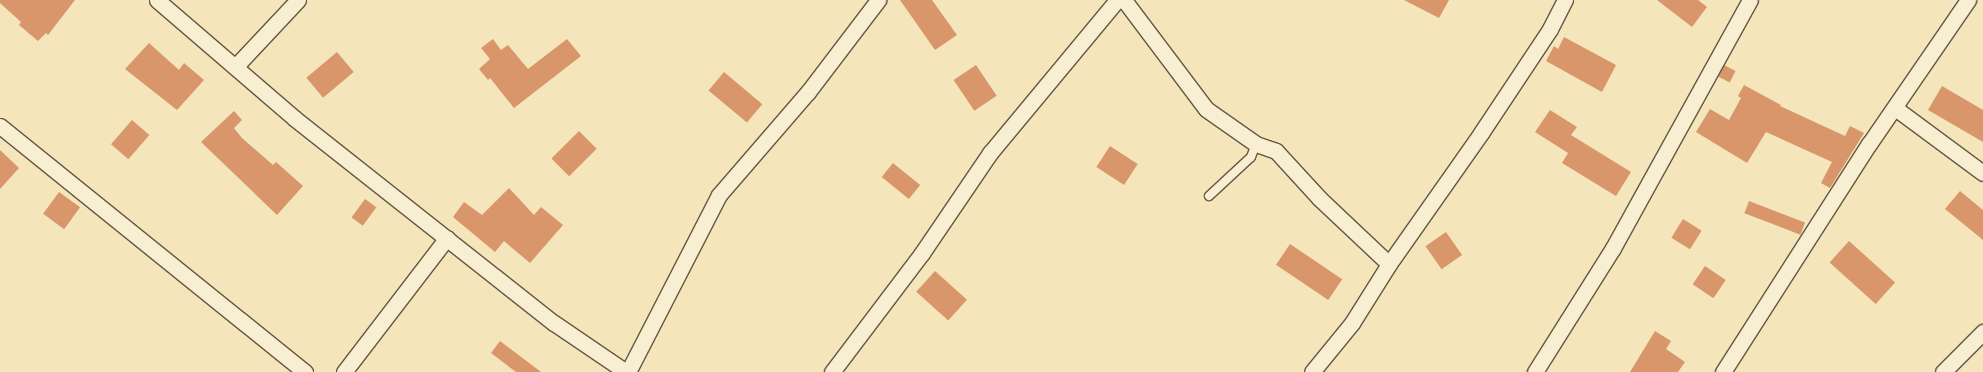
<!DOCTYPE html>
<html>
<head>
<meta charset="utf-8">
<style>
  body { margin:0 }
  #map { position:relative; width:1983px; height:372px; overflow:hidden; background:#f5e5ba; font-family:"IM FELL French Canon",serif }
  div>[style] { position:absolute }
  .building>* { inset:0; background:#d9966b; transform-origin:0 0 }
  .roads { filter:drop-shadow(1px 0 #675642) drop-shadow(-1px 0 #675642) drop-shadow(0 1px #675642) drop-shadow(0 -1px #675642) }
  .lane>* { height:8px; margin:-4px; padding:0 4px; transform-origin:4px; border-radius:4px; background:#f8eed2 }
  .street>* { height:15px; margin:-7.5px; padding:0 7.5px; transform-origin:7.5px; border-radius:7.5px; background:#f8eed2 }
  span { translate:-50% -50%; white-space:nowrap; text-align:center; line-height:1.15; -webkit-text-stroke:3px #f8eed2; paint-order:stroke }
</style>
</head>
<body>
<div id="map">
  <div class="building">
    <div style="clip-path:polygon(0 0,75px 0,48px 35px,46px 33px,38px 41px,19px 25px,21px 22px,0 3px)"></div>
    <div style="clip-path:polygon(900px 0,932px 0,957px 35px,935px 50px)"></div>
    <div style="clip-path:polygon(1404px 0,1449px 0,1439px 18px)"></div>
    <div style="clip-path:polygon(1657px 0,1698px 0,1707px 7px,1692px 27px)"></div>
    <div style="clip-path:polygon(1564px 37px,1616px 65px,1602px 92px,1546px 61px,1554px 46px,1558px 49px)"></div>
    <div style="clip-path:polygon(493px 39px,501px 50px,508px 45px,528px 69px,567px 39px,581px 56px,514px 108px,490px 78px,488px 80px,479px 69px,490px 59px,481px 48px)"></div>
    <div style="clip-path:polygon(149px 43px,179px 70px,184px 63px,204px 80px,177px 110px,125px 69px)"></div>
    <div style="left:337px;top:52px;width:26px;height:40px;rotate:50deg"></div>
    <div style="left:976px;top:65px;width:37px;height:27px;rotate:56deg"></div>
    <div style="left:1724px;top:65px;width:13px;height:13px;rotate:27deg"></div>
    <div style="left:724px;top:72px;width:50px;height:24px;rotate:40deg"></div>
    <div style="clip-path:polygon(1744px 85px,1781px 105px,1780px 106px,1845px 136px,1850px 126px,1864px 133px,1830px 188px,1821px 183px,1832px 162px,1766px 132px,1747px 163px,1696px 132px,1710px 109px,1729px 120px,1741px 98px,1738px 96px)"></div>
    <div style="clip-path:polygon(1942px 86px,1983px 110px,1983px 142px,1928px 110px)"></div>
    <div style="clip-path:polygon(1550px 110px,1577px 127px,1571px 135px,1631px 172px,1616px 196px,1562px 163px,1568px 153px,1535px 132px)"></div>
    <div style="clip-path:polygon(234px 111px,242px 120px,234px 128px,242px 138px,273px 165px,276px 162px,303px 186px,277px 215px,201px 142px)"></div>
    <div style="left:132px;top:120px;width:23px;height:32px;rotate:41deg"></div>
    <div style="left:579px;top:131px;width:25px;height:39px;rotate:45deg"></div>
    <div style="left:1110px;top:146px;width:33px;height:25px;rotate:33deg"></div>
    <div style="clip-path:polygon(0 150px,19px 168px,0 189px)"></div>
    <div style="left:893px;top:163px;width:35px;height:18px;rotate:39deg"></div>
    <div style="clip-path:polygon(509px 188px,534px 215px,541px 207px,563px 225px,530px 263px,504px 241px,495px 252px,453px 217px,464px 202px,482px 215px)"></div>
    <div style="clip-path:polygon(1960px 191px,1983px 210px,1983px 240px,1945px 209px)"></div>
    <div style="left:59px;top:192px;width:26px;height:27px;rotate:36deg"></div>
    <div style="left:365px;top:199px;width:14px;height:23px;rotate:36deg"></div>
    <div style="left:1749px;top:201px;width:60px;height:13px;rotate:21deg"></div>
    <div style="left:1683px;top:219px;width:22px;height:22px;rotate:32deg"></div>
    <div style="left:1446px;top:232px;width:28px;height:25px;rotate:55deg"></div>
    <div style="left:1849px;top:241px;width:62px;height:29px;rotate:42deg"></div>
    <div style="left:1290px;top:244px;width:63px;height:25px;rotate:34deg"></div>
    <div style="left:1705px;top:266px;width:25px;height:22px;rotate:34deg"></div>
    <div style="left:935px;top:271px;width:43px;height:28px;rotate:42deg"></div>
    <div style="clip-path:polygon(1655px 331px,1671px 341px,1666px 349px,1685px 362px,1678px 372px,1630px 372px)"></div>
    <div style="clip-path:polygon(500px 341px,541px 372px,516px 372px,491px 353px)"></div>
  </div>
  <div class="roads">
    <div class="lane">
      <div style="left:1209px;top:196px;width:57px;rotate:-42.9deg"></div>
      <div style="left:1251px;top:157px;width:14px;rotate:-69deg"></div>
    </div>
    <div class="street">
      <div style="left:157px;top:0;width:181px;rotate:40.7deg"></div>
      <div style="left:294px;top:118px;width:331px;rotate:38.3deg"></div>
      <div style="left:554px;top:323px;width:87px;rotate:34.2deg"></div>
      <div style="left:1124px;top:0;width:136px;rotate:53deg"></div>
      <div style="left:1206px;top:109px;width:61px;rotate:35deg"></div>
      <div style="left:1256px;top:144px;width:21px;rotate:19deg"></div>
      <div style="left:1276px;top:151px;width:64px;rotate:47.5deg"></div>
      <div style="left:1319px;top:198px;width:96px;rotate:43.3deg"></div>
      <div style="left:235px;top:67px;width:92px;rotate:-46.8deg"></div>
      <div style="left:1895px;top:108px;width:109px;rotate:36.5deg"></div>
      <div style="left:0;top:126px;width:392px;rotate:38.9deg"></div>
      <div style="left:344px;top:372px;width:169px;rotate:-52.5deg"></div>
      <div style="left:628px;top:372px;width:199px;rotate:-62.8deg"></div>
      <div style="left:719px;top:195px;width:136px;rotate:-49.2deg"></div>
      <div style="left:808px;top:92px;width:116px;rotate:-52.7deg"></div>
      <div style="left:832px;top:372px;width:149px;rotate:-52.9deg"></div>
      <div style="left:922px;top:253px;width:121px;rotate:-55.8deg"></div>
      <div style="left:990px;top:153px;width:199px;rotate:-50.3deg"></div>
      <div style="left:1312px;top:372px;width:63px;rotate:-50.8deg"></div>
      <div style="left:1352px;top:323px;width:70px;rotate:-57.9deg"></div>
      <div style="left:1389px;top:264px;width:160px;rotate:-54.9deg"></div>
      <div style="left:1481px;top:133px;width:125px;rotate:-56.4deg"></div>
      <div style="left:1550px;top:29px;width:33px;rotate:-63deg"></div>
      <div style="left:1535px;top:372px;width:146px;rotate:-57.8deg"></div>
      <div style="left:1613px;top:248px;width:283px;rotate:-61.1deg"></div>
      <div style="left:1723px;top:372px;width:271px;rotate:-57.4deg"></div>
      <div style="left:1869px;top:144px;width:175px;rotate:-55.5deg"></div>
      <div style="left:1943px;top:372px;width:57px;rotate:-45deg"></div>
    </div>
  </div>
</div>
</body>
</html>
